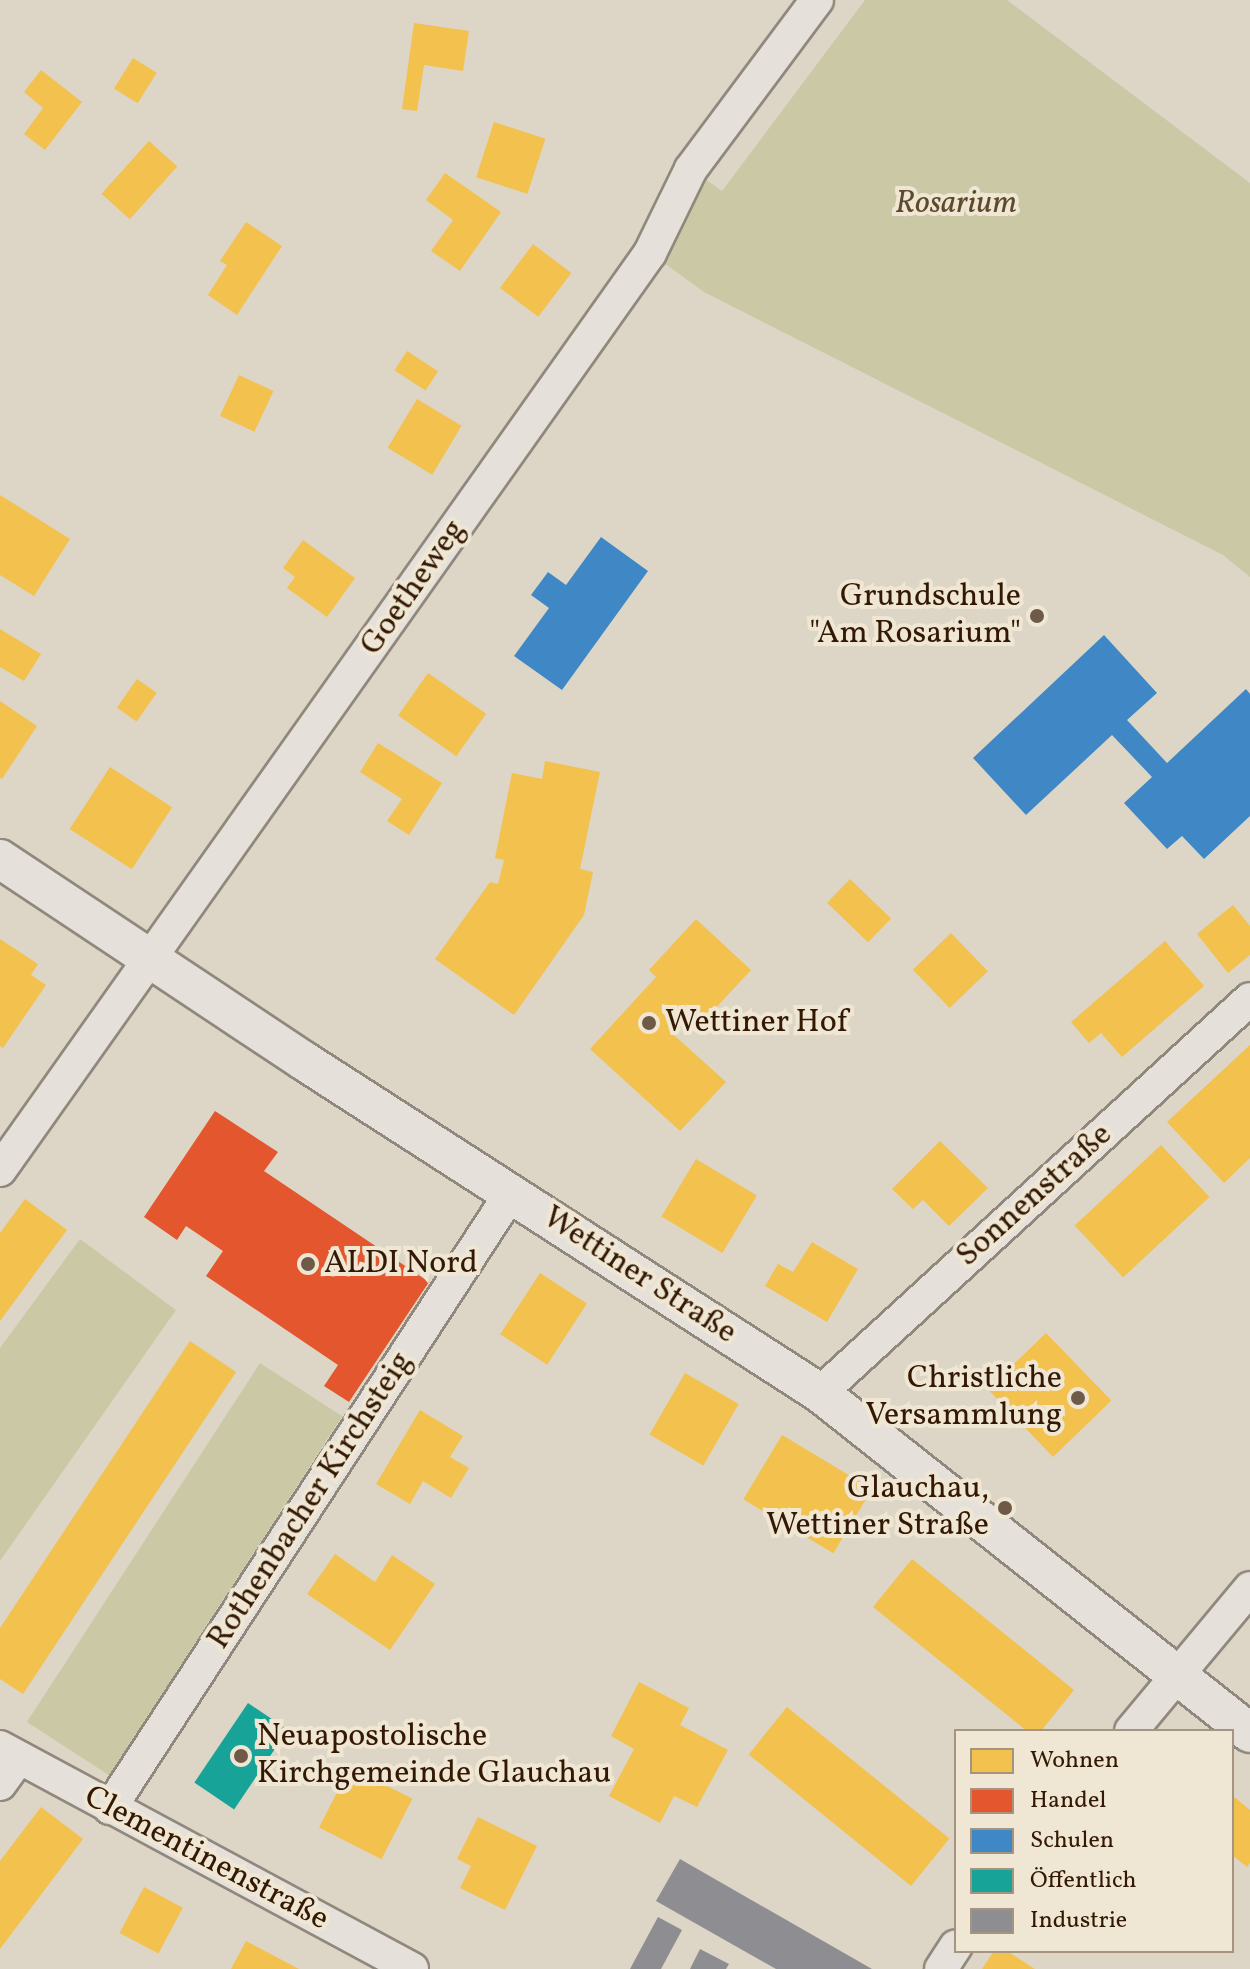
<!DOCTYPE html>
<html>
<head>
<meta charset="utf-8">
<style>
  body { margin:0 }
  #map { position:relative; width:1250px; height:1969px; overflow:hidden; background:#ddd6c6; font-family:Vollkorn,serif }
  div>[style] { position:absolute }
  .green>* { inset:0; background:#cbc8a6; transform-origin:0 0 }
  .homes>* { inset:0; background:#f2c14e; transform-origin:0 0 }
  .shops>* { inset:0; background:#e4572e }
  .schools>* { inset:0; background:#3f88c5 }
  .public>* { inset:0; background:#17a398; transform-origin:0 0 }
  .industry>* { inset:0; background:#8d8d92 }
  .roads { filter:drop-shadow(2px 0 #90887d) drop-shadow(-2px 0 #90887d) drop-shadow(0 2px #90887d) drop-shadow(0 -2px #90887d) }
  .minor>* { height:32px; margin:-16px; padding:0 16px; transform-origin:16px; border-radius:16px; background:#e5e1da }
  .tertiary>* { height:38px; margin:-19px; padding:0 19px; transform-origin:19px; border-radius:19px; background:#e5e1da }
  .dots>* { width:22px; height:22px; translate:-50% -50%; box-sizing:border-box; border:4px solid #efe7d4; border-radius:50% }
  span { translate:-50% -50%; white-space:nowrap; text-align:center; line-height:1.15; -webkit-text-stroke:8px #efe7d4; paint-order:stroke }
  .park-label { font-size:32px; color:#5c4a2c; font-style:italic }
  .street-label { font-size:32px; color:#331803 }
  .poi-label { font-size:32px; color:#331803 }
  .right { translate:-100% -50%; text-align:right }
  .left { translate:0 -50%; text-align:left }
  .legend { position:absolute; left:954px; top:1729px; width:280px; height:224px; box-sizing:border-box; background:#efe7d4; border:2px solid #a49480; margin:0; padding:10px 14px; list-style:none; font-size:24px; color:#331803 }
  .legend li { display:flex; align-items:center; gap:16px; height:40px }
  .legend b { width:40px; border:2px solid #a49480 }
</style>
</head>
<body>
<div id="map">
  <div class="green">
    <div style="clip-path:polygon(865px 0,1007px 0,1250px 183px,1250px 577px,1223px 555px,704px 292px,650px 253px,691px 169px,722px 191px)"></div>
    <div style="clip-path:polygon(80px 1239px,176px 1310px,0 1561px,0 1348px)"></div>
    <div style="left:260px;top:1363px;width:98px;height:428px;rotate:33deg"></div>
  </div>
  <div class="homes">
    <div style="clip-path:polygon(414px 23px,469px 31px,463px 71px,424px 65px,417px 111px,402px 109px)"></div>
    <div style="left:133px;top:58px;width:28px;height:36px;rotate:32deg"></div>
    <div style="clip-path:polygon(41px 70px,82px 102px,45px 150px,24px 134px,43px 108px,24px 92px)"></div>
    <div style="left:494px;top:122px;width:54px;height:58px;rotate:18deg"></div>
    <div style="left:149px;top:141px;width:38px;height:71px;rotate:42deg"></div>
    <div style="clip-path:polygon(445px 173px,501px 212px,460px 271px,431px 251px,453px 220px,426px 200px)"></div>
    <div style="clip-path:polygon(246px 222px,282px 246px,237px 315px,208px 295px,227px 265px,220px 261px)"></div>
    <div style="left:533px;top:244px;width:48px;height:55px;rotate:37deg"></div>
    <div style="left:407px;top:351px;width:37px;height:23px;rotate:33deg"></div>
    <div style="left:239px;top:375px;width:38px;height:45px;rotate:25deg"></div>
    <div style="left:417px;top:399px;width:52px;height:57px;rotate:31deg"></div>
    <div style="clip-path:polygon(0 495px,70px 539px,34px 596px,0 575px)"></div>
    <div style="clip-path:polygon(303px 540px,355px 578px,327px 617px,287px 588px,295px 577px,283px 568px)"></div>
    <div style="clip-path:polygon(0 629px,41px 654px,24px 681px,0 667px)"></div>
    <div style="left:428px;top:673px;width:71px;height:52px;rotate:35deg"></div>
    <div style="left:137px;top:679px;width:24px;height:35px;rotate:35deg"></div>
    <div style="clip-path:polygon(0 701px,37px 726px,2px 779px,0 778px)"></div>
    <div style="clip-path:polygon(378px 743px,442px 783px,409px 835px,387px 821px,402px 799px,360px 772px)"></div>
    <div style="clip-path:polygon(545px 761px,600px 772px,580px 869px,593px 872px,584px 915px,514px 1015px,435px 959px,490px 882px,498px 884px,504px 860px,495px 858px,512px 773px,542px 779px)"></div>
    <div style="left:110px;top:767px;width:74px;height:74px;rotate:33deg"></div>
    <div style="left:850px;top:879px;width:57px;height:33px;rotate:44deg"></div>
    <div style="clip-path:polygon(1233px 905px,1250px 926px,1250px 955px,1228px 973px,1197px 934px)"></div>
    <div style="clip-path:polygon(696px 919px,751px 970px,698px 1027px,689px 1019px,674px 1035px,726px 1082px,680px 1131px,590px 1049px,656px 977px,649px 970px)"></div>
    <div style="left:951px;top:933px;width:53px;height:53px;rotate:46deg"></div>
    <div style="clip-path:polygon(0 939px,38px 964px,31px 975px,46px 985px,3px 1048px,0 1046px)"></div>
    <div style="clip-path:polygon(1165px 941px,1204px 986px,1122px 1057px,1101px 1033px,1089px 1043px,1071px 1022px)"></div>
    <div style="clip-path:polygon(1250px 1045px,1250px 1158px,1224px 1183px,1167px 1122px)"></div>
    <div style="clip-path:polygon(940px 1141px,988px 1188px,949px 1226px,923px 1200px,913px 1209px,892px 1189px)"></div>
    <div style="left:1161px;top:1145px;width:71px;height:118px;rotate:47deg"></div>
    <div style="left:696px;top:1159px;width:71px;height:67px;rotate:31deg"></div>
    <div style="clip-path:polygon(25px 1199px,67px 1230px,0 1321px,0 1233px)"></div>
    <div style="clip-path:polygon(812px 1242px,858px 1269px,827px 1322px,765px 1286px,778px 1264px,793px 1272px)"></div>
    <div style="left:540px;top:1273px;width:56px;height:73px;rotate:33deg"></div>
    <div style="left:1046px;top:1333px;width:94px;height:81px;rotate:46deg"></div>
    <div style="clip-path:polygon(190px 1341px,236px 1372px,23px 1694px,0 1679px,0 1628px)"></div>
    <div style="left:685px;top:1373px;width:62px;height:71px;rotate:30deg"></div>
    <div style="clip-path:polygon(420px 1410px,463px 1436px,450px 1457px,469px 1468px,451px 1498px,423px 1481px,410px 1504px,376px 1484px)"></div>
    <div style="left:782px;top:1435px;width:105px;height:75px;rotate:31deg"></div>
    <div style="clip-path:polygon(335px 1554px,375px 1582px,392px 1555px,435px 1584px,390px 1650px,307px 1594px)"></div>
    <div style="clip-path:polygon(912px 1559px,1074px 1690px,1041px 1731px,1027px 1731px,873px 1607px)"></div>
    <div style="clip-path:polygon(639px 1682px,689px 1708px,680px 1725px,728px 1750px,697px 1807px,674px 1796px,660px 1823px,609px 1796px,634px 1749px,611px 1736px)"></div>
    <div style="left:787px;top:1707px;width:209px;height:61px;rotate:39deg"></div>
    <div style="left:350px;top:1767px;width:70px;height:68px;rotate:27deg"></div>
    <div style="clip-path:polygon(1232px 1795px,1250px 1810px,1250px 1863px,1247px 1867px,1232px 1855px)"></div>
    <div style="clip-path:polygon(41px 1807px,83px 1839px,0 1949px,0 1861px)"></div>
    <div style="clip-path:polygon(478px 1817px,537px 1846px,505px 1910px,460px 1888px,471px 1866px,457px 1859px)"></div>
    <div style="left:144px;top:1887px;width:44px;height:52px;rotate:28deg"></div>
    <div style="clip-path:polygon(246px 1941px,299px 1969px,231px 1969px)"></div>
    <div style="clip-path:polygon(994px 1951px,1007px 1951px,1035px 1969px,982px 1969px)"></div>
  </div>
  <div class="shops">
    <div style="clip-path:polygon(215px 1111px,278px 1152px,264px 1171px,429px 1282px,349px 1402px,324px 1386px,338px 1365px,206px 1276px,223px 1251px,186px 1226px,177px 1240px,144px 1217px)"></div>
  </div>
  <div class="schools">
    <div style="clip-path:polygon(601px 537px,648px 571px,562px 690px,514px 656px,549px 608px,531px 595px,548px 572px,566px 585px)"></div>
    <div style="clip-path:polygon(1104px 635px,1157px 693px,1127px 720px,1167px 763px,1246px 689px,1250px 694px,1250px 816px,1204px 859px,1182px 836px,1167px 849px,1124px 803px,1152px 777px,1112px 735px,1026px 815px,973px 758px)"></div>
  </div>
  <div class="public">
    <div style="left:248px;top:1703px;width:48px;height:96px;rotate:34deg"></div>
  </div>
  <div class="industry">
    <div style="clip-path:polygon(680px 1859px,872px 1969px,776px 1969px,656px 1901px)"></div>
    <div style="clip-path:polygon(658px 1917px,682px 1930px,661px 1969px,630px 1969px)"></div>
    <div style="clip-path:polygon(700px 1949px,729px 1964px,726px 1969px,690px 1969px)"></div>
  </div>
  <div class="roads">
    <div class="minor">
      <div style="left:0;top:1170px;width:1124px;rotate:-54.67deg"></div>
      <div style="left:650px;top:253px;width:93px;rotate:-64deg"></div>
      <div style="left:691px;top:169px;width:211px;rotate:-53.3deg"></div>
      <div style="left:820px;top:1393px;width:583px;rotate:-42.5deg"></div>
      <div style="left:1131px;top:1731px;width:186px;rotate:-50.2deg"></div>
      <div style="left:0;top:1747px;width:468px;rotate:28.3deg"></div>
      <div style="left:0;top:1784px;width:32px;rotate:-54deg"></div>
      <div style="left:110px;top:1808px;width:734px;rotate:-56.89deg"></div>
      <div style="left:941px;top:1969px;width:27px;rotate:-57deg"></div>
    </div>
    <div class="tertiary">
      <div style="left:0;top:859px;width:365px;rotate:33.6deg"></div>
      <div style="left:304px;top:1061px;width:614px;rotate:32.76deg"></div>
      <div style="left:820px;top:1393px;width:548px;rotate:38.33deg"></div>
    </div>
  </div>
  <div class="dots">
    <div style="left:1037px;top:616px;background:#6e5a47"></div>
    <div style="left:649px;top:1023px;background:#6e5a47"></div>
    <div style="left:308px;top:1264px;background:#6e5a47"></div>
    <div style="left:1078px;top:1398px;background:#6e5a47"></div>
    <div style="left:1005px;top:1508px;background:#6e5a47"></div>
    <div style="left:241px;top:1756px;background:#6e5a47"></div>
  </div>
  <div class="park-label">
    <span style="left:956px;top:204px">Rosarium</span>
  </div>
  <div class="street-label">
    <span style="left:414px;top:588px;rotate:-55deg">Goetheweg</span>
    <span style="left:1035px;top:1196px;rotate:-42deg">Sonnenstraße</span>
    <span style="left:639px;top:1276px;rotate:33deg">Wettiner Straße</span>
    <span style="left:311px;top:1501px;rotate:-57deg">Rothenbacher Kirchsteig</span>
    <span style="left:206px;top:1859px;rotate:28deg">Clementinenstraße</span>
  </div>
  <div class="poi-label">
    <span class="right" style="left:1021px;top:616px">Grundschule<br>"Am Rosarium"</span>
    <span class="left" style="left:665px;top:1023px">Wettiner Hof</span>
    <span class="left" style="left:324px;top:1264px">ALDI Nord</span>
    <span class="right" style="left:1062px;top:1398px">Christliche<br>Versammlung</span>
    <span class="right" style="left:989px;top:1508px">Glauchau,<br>Wettiner Straße</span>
    <span class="left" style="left:257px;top:1756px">Neuapostolische<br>Kirchgemeinde Glauchau</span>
  </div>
  <ul class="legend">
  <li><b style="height:22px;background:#f2c14e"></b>Wohnen</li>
  <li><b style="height:22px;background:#e4572e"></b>Handel</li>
  <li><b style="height:22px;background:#3f88c5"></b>Schulen</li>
  <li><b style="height:22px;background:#17a398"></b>Öffentlich</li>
  <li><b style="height:22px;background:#8d8d92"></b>Industrie</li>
  </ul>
</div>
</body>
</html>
